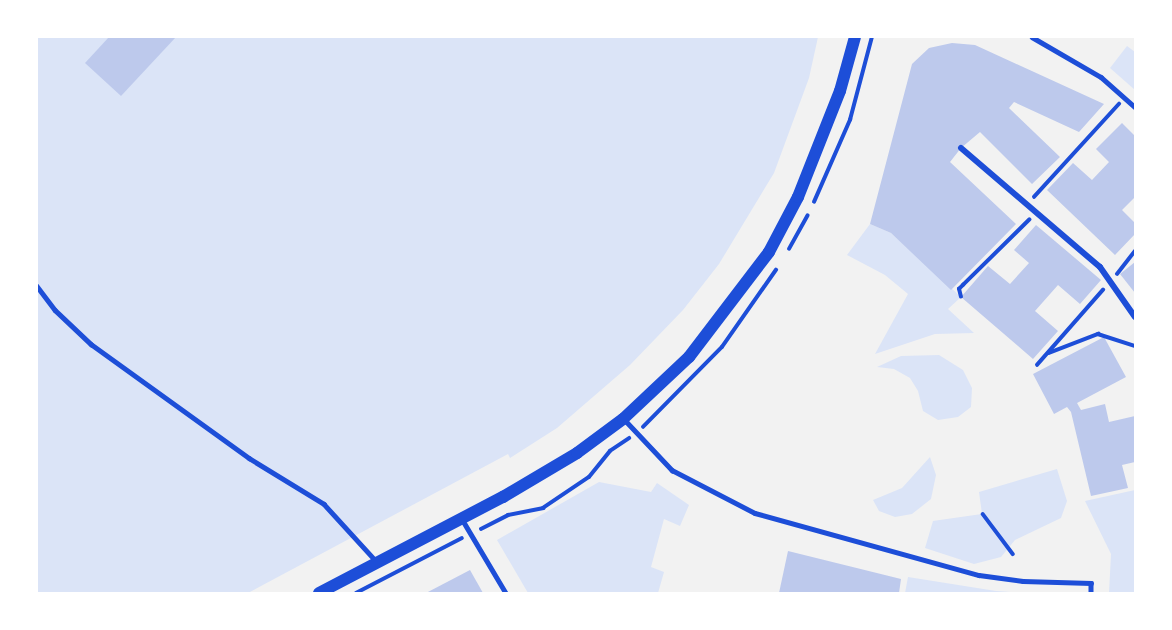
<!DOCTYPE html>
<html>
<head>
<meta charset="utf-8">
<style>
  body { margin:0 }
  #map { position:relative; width:1172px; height:630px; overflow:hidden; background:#f2f2f2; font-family:Cabin,sans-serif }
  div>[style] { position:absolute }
  .green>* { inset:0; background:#dbe4f7 }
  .building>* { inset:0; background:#bdc9ec }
  .path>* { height:3.5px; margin:-1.75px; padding:0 1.75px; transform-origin:1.75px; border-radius:1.75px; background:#1d4ed8 }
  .service>* { height:4.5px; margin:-2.25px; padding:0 2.25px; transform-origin:2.25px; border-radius:2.25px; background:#1d4ed8 }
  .pedestrian>* { height:6px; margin:-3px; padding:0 3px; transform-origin:3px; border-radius:3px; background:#1d4ed8 }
  .secondary>* { height:12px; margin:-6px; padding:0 6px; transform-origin:6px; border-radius:6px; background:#1d4ed8 }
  span { translate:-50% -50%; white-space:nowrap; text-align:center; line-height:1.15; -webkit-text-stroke:6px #fff; paint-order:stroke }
  .frame { position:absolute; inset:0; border:38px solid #fff; pointer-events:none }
</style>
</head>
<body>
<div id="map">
  <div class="green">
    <div style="clip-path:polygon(37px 37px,818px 37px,809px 78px,774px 173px,719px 264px,683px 310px,630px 365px,557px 428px,510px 458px,508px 454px,248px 593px,37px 593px)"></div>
    <div style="clip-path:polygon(1127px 46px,1135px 52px,1135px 90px,1110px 68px)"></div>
    <div style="clip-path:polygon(870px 224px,891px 233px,961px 297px,948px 309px,974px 333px,935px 334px,875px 354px,908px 294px,885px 275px,847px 255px)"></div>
    <div style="clip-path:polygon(939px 355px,963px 370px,972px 388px,971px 407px,958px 417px,938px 420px,923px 411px,918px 391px,910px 378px,894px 369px,877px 367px,901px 356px)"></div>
    <div style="clip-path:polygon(930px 457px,936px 475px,931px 499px,912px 514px,895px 517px,879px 511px,873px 500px,902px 488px)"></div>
    <div style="clip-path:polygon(1057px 469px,1067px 501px,1061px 518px,1015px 540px,1001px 557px,974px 564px,925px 548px,933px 521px,982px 514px,979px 492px)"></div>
    <div style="clip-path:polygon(599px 482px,651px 492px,657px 483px,689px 505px,680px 526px,664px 519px,651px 567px,664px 572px,658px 593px,528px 593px,497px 540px)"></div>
    <div style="clip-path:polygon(1135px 490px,1135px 593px,1109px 593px,1111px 554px,1085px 501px)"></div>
    <div style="clip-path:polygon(908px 577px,996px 591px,1028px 593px,905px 593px)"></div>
  </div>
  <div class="building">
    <div style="clip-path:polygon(109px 37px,176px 37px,121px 96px,85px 63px)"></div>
    <div style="clip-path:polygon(952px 43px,975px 45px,1104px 104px,1079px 132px,1014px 102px,1009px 108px,1060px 157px,1032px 184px,980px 132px,961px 148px,950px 162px,1016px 224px,951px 290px,891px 233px,870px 224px,912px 64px,929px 48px)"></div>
    <div style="clip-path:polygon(1122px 123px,1135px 136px,1135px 197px,1122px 210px,1135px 223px,1135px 234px,1115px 255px,1047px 190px,1073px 163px,1092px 180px,1109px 162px,1096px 149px)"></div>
    <div style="clip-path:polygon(1036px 225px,1101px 280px,1080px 304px,1058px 285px,1035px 311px,1058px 331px,1033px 359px,961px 297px,988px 266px,1010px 284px,1029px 263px,1014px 250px)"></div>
    <div style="clip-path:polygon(1135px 262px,1135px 293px,1120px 274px)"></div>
    <div style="clip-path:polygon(1104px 337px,1126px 377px,1077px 403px,1081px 410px,1105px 404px,1109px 422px,1135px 416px,1135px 462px,1122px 465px,1128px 488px,1091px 496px,1071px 412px,1067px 407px,1054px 414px,1033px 374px)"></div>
    <div style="clip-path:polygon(788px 551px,901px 579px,899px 593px,779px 593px)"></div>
    <div style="clip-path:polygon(470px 570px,483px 593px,426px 593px)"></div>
  </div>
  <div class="path">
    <div style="left:1034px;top:197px;width:126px;rotate:-47.6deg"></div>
    <div style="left:814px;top:202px;width:90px;rotate:-66.3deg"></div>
    <div style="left:850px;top:120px;width:86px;rotate:-75.2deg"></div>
    <div style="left:789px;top:249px;width:38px;rotate:-61deg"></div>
    <div style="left:1117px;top:274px;width:29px;rotate:-52deg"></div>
    <div style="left:961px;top:297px;width:8px;rotate:-104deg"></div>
    <div style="left:959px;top:289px;width:6px;rotate:-45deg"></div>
    <div style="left:963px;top:285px;width:93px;rotate:-44.6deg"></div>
    <div style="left:1049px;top:353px;width:53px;rotate:-21.2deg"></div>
    <div style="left:1098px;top:334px;width:39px;rotate:18deg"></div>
    <div style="left:1037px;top:365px;width:100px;rotate:-48.7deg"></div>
    <div style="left:643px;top:427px;width:112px;rotate:-45.4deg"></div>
    <div style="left:722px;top:347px;width:94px;rotate:-55deg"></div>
    <div style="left:983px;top:514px;width:50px;rotate:53.1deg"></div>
    <div style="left:481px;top:529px;width:30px;rotate:-27deg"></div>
    <div style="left:508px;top:515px;width:36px;rotate:-11deg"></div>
    <div style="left:543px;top:508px;width:55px;rotate:-34deg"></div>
    <div style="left:589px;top:477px;width:33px;rotate:-51deg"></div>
    <div style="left:610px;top:451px;width:23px;rotate:-34deg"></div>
    <div style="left:356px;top:593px;width:119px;rotate:-27.4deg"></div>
  </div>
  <div class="service">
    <div style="left:1032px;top:37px;width:80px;rotate:30.1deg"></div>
    <div style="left:1101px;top:77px;width:45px;rotate:41.4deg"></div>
    <div style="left:37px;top:286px;width:30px;rotate:53deg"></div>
    <div style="left:55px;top:310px;width:50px;rotate:43.4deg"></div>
    <div style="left:91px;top:344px;width:195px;rotate:35.8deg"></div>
    <div style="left:249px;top:458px;width:88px;rotate:31.5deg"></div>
    <div style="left:324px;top:504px;width:79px;rotate:47.6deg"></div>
    <div style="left:625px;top:420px;width:69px;rotate:46.8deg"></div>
    <div style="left:672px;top:470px;width:93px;rotate:27.4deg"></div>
    <div style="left:755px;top:513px;width:232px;rotate:15.5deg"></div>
    <div style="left:979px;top:575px;width:44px;rotate:7.8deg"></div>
    <div style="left:1023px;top:581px;width:68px;rotate:1.7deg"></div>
    <div style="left:1091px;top:583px;width:10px;rotate:90deg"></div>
    <div style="left:462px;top:519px;width:86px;rotate:59.3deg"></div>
  </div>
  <div class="pedestrian">
    <div style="left:961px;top:148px;width:183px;rotate:40.6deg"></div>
    <div style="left:1100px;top:267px;width:61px;rotate:55deg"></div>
  </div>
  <div class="secondary">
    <div style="left:319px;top:593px;width:208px;rotate:-27.6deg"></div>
    <div style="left:503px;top:497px;width:86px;rotate:-30.7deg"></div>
    <div style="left:577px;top:453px;width:57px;rotate:-36.5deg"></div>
    <div style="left:623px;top:419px;width:91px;rotate:-43.2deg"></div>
    <div style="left:689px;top:357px;width:132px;rotate:-52.7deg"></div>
    <div style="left:769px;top:252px;width:62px;rotate:-62.2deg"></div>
    <div style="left:798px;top:197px;width:114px;rotate:-68.4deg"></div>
    <div style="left:840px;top:91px;width:56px;rotate:-74.5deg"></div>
  </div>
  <div class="frame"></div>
</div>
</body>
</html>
